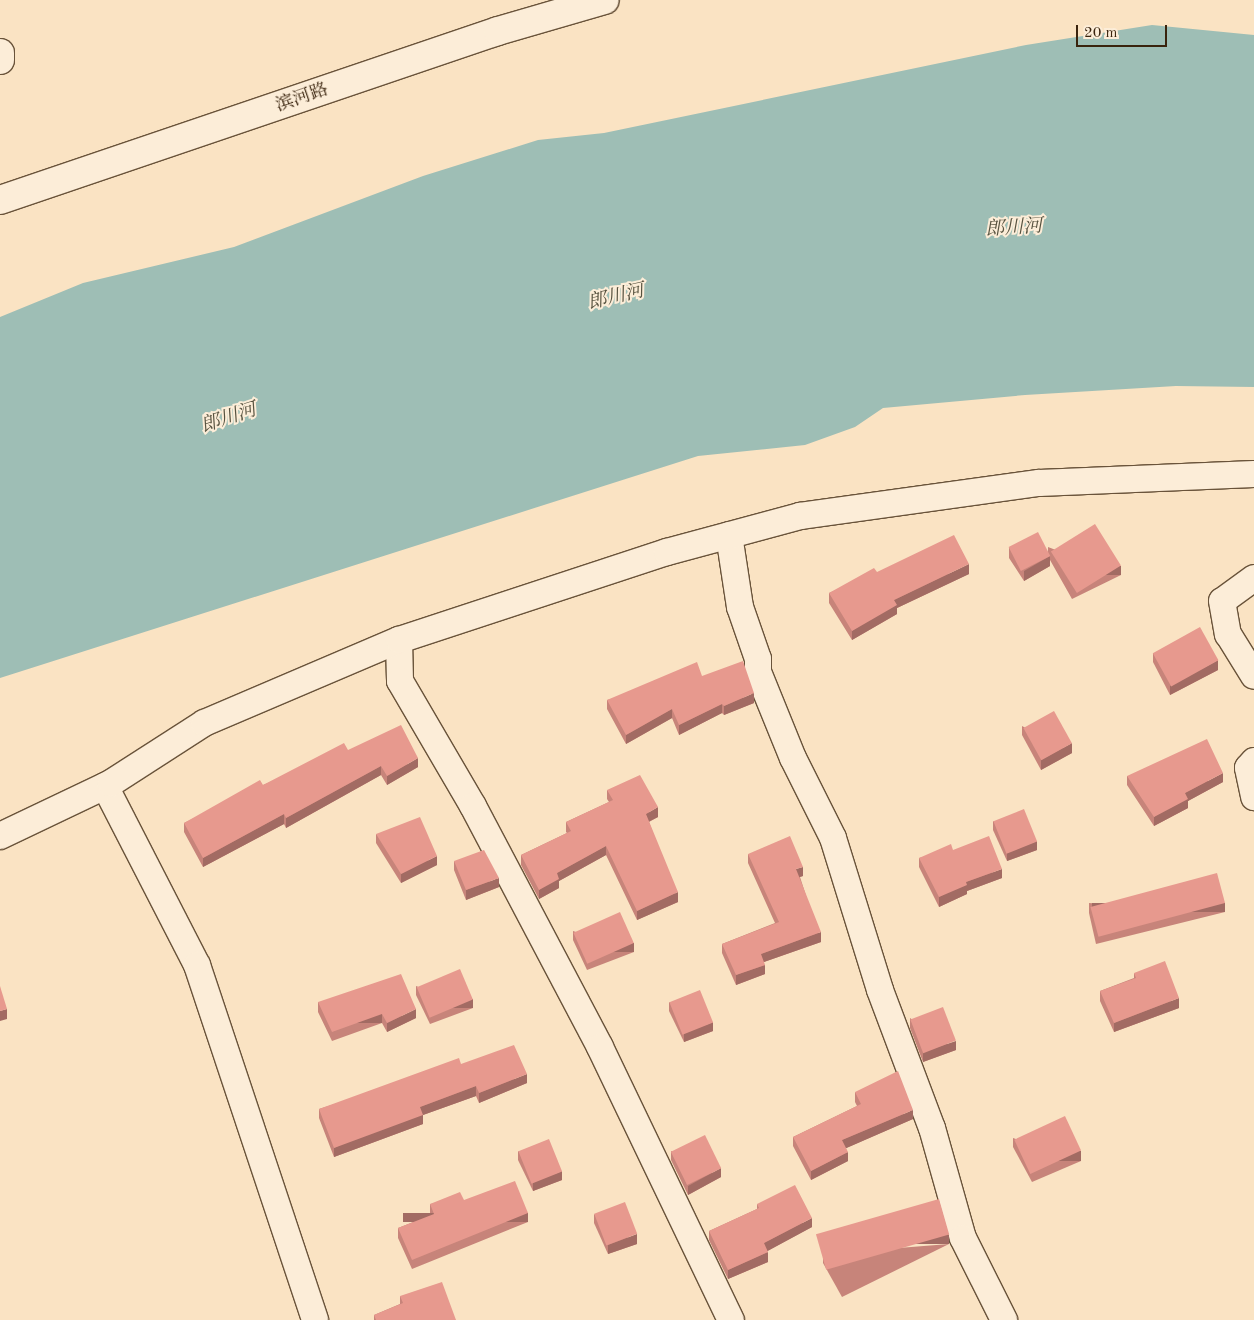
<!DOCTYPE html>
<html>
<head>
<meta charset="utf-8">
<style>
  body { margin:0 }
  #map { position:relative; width:1254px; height:1320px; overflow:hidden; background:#fae3c3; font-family:"Old Standard TT","Noto Serif SC",serif }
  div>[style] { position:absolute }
  .water>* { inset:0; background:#9ebeb5 }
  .roads { filter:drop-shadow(1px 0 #69533a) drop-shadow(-1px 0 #69533a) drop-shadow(0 1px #69533a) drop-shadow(0 -1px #69533a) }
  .street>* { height:26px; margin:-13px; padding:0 13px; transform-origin:13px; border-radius:13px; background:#fcedd8 }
  .secondary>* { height:28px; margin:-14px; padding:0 14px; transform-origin:14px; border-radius:14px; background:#fcedd8 }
  .wall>* { inset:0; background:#c7847a }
  .shaded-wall>* { inset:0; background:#a26b63; transform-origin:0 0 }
  .building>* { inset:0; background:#e7998e; transform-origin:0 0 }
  span { translate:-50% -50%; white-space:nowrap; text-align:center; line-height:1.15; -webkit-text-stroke:4px #fcedd8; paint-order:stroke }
  .street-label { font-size:18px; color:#39230d }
  .water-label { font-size:19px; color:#57523f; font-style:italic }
  .scale { position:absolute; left:1076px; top:25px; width:91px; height:22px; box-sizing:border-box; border:2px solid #39230d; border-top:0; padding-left:6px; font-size:15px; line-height:18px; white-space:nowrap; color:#39230d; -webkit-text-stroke:4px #fcedd8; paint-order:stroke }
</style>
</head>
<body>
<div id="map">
  <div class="water">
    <div style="clip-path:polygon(1152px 25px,1254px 35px,1254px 387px,1176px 386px,1025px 395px,883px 408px,855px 427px,805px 445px,698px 456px,0 678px,0 317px,83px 283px,234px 247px,423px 176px,538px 140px,604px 133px,1026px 45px)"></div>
  </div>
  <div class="roads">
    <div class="street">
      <div style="left:729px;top:535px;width:73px;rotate:81.3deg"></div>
      <div style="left:740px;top:607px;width:55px;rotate:70.9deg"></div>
      <div style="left:758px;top:659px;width:13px;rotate:90deg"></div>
      <div style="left:758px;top:672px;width:93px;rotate:67.9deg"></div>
      <div style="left:793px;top:758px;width:89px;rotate:63.4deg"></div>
      <div style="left:833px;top:838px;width:159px;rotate:72.8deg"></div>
      <div style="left:880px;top:990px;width:147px;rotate:69.4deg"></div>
      <div style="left:932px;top:1128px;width:114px;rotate:74.3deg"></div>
      <div style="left:963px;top:1238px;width:92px;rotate:63.4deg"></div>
      <div style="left:1254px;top:578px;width:39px;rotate:144deg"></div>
      <div style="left:1222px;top:601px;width:34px;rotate:80deg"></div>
      <div style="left:1228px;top:634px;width:49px;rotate:58.2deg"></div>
      <div style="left:399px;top:640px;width:41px;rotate:88.6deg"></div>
      <div style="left:400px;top:681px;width:145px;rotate:59.7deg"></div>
      <div style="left:473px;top:806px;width:272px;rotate:62.2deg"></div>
      <div style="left:600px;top:1047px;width:303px;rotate:64.4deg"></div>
      <div style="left:1254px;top:761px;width:9px;rotate:131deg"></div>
      <div style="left:1248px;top:768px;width:30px;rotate:78deg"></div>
      <div style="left:105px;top:786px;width:201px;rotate:62.8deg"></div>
      <div style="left:197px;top:965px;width:374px;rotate:71.6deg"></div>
      <div style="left:0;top:836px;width:123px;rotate:-25.5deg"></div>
      <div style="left:111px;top:783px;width:111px;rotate:-32.8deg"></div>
      <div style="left:204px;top:723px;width:212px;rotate:-23.1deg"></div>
      <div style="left:399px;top:640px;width:282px;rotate:-18.2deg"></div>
      <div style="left:667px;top:552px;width:138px;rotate:-15.1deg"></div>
      <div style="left:800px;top:516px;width:241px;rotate:-7.9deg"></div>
      <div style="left:1039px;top:483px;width:215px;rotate:-2.4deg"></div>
    </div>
    <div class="secondary">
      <div style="left:0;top:53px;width:7px;rotate:90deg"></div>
      <div style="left:0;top:200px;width:526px;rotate:-18.75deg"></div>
      <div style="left:498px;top:31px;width:111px;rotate:-16.2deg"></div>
    </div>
  </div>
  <div class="wall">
    <div style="clip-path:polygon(1048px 547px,1121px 575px,1072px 599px,1050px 560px,1050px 566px,1024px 581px,1009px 558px,1009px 548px,1048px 552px)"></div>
    <div style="clip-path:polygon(877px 572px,969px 574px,897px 608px,897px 614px,852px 640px,829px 603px,829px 593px)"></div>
    <div style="clip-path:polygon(1153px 653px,1218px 670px,1170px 695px,1153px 662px)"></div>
    <div style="clip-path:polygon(702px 676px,754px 703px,724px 715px,722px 713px,679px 735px,672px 718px,626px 744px,607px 709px,607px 700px)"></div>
    <div style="clip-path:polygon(1022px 726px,1072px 753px,1041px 770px,1022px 735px)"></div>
    <div style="clip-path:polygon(348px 750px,418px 767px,387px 785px,381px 775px,286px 828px,284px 824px,203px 867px,184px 832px,184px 823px,263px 785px)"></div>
    <div style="clip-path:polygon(1127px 776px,1223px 782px,1188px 801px,1188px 808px,1154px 826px,1127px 785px)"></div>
    <div style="clip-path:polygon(607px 790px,658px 817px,649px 822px,678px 902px,637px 920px,606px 855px,559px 881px,559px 888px,539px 899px,521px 865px,521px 855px,567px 833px,566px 832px,566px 822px,609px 802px,607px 799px)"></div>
    <div style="clip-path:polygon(993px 821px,1037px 850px,1007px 861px,993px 830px)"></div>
    <div style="clip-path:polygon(376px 834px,437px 865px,401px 883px,376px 843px)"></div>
    <div style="clip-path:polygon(953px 850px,1002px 878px,967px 891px,967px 894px,939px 907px,919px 867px,919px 858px)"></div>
    <div style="clip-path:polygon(748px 854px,803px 876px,800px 877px,821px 942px,764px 962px,765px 974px,736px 985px,722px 953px,722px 944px,775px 923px,748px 863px)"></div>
    <div style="clip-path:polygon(454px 861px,499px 887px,466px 900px,454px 870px)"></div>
    <div style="clip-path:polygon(1089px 903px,1225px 912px,1096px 944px,1089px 913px)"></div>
    <div style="clip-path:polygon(573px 931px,634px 952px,587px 970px,573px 940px)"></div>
    <div style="clip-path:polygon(1134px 973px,1179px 1008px,1114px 1032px,1100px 1001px,1100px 991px,1134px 978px)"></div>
    <div style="clip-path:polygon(416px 986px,473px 1008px,430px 1024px,416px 995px)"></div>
    <div style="clip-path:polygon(318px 1002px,416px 1018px,387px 1032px,382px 1023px,332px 1041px,318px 1012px)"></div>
    <div style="clip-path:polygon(669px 1002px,713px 1031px,684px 1042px,669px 1011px)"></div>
    <div style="clip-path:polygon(910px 1018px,956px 1050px,923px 1062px,910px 1028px)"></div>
    <div style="clip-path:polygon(461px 1064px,527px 1083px,479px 1103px,476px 1096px,423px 1115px,423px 1124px,334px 1157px,319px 1118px,319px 1109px)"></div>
    <div style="clip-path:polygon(855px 1092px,913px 1119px,846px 1148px,848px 1161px,811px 1180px,793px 1146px,793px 1137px,857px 1106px,855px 1102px)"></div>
    <div style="clip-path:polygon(1013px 1138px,1081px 1161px,1032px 1182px,1013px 1147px)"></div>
    <div style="clip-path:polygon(518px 1151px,562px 1180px,533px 1191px,518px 1160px)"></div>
    <div style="clip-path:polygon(671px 1151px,721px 1177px,688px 1195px,671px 1160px)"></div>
    <div style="clip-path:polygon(464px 1200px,528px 1222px,412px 1269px,398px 1238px,398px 1228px,431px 1215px,430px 1213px,430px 1204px)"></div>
    <div style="clip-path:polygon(757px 1204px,812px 1227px,767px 1251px,768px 1262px,728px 1279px,709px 1240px,709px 1231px,757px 1209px)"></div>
    <div style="clip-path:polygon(594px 1214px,637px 1244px,608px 1254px,594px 1223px)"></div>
    <div style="clip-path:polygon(949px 1244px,842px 1297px,823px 1263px,823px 1254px)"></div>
    <div style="clip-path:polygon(400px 1296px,456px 1320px,374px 1320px,374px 1315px,400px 1304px)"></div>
  </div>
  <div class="shaded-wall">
    <div style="clip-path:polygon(1050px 556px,1050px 566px,1024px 581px,1024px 571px)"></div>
    <div style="clip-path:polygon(969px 564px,969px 574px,897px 608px,897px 614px,852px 640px,852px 631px,894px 600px)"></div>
    <div style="left:1121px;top:566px;width:9px;height:55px;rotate:90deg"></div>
    <div style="clip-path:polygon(1218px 660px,1218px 670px,1170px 695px,1170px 686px)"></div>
    <div style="clip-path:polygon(754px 693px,754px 703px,724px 715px,724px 706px)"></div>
    <div style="clip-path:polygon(722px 704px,722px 713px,679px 735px,679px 725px)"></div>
    <div style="clip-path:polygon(672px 709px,672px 718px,626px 744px,626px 735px)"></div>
    <div style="clip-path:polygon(1072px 743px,1072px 753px,1041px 770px,1041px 760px)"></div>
    <div style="clip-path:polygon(418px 758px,418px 767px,387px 785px,387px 776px)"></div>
    <div style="clip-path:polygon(381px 766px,381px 775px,286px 828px,286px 818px)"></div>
    <div style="clip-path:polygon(1223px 773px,1223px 782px,1188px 801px,1188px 808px,1154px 826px,1154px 817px,1185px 793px)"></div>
    <div style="clip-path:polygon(658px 807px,658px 817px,646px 823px,646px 814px)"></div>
    <div style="clip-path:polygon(284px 814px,284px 824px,203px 867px,203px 858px)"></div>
    <div style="clip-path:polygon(1037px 841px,1037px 850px,1007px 861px,1007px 852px)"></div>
    <div style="clip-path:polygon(606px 846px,606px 855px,559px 881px,559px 888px,539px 899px,539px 890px,557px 873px)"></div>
    <div style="clip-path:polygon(437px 856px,437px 865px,401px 883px,401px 874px)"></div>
    <div style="clip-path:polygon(803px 867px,803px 876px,796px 878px,796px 869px)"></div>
    <div style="clip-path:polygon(1002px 869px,1002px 878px,967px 891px,967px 894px,939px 907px,939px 897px,966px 882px)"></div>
    <div style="clip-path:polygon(499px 878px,499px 887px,466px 900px,466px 890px)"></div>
    <div style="clip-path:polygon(678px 892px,678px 902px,637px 920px,637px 911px)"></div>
    <div style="left:1225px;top:903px;width:9px;height:133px;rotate:90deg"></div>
    <div style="clip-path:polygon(821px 932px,821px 942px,761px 963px,761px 954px)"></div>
    <div style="left:634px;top:943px;width:9px;height:50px;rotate:90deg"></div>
    <div style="clip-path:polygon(765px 965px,765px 974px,736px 985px,736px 975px)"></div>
    <div style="clip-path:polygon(1179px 998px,1179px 1008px,1114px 1032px,1114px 1023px)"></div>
    <div style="left:473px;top:999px;width:9px;height:46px;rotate:90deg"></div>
    <div style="clip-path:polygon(7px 1009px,7px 1019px,0 1021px,0 1011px)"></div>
    <div style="clip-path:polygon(416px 1009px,416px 1018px,387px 1032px,387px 1023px)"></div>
    <div style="left:382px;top:1014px;width:9px;height:53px;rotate:90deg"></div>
    <div style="clip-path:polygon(713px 1022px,713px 1031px,684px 1042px,684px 1033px)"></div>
    <div style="clip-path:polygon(956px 1041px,956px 1050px,923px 1062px,923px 1052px)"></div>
    <div style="clip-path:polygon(527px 1074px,527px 1083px,479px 1103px,479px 1093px)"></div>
    <div style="clip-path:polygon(476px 1086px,476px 1096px,423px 1115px,423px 1124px,334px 1157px,334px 1148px,420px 1107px)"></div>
    <div style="clip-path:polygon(913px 1110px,913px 1119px,842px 1150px,842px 1140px)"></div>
    <div style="left:1081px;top:1151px;width:10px;height:53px;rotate:90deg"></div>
    <div style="clip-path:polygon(848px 1152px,848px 1161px,811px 1180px,811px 1171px)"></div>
    <div style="clip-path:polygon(721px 1168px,721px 1177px,688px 1195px,688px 1186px)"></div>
    <div style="clip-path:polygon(562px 1171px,562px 1180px,533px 1191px,533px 1182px)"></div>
    <div style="left:528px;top:1213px;width:9px;height:125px;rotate:90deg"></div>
    <div style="clip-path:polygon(812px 1218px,812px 1227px,764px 1253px,764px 1243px)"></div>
    <div style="clip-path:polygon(637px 1234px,637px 1244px,608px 1254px,608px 1245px)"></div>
    <div style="left:949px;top:1235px;width:9px;height:119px;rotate:90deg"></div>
    <div style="clip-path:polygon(768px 1252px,768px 1262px,728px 1279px,728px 1270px)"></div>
  </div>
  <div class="building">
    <div style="left:1095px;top:524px;width:49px;height:52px;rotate:58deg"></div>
    <div style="left:1038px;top:532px;width:27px;height:33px;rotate:63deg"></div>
    <div style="clip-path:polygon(954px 535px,969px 564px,894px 600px,897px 605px,852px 631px,829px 593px,874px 568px,877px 572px)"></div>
    <div style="left:1200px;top:627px;width:38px;height:54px;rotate:61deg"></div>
    <div style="clip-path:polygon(743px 661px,754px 693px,724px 706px,722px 704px,679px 725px,672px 709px,626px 735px,607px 700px,697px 662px,702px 676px)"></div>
    <div style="left:1054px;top:711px;width:37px;height:35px;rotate:61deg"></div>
    <div style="clip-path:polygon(401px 725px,418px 758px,387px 776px,381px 766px,286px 818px,284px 814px,203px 858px,184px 823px,260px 780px,263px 785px,344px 743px,348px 750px)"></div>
    <div style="clip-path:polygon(1207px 739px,1223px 773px,1185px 793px,1188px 799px,1154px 817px,1127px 776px)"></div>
    <div style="clip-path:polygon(640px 775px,658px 807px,646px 814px,678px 892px,637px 911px,606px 846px,557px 873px,559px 879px,539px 890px,521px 855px,571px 831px,566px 822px,613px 800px,607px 790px)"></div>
    <div style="left:1024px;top:809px;width:35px;height:33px;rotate:68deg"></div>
    <div style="clip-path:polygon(420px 817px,437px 856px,401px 874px,376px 834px)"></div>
    <div style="clip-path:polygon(790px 836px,803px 867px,796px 869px,821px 932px,761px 954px,765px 965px,736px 975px,722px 944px,779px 922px,748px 854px)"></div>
    <div style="clip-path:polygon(989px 836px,1002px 869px,966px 882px,967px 885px,939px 897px,919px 858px,951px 844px,953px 850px)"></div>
    <div style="clip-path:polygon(484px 850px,499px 878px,466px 890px,454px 861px)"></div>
    <div style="left:1217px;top:873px;width:31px;height:131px;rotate:75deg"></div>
    <div style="left:620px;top:912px;width:34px;height:51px;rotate:66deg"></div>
    <div style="clip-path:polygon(1165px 961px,1179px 998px,1114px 1023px,1100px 991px,1136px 978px,1134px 973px)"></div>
    <div style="left:460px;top:969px;width:33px;height:47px;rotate:67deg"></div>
    <div style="clip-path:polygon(401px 974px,416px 1009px,387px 1023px,382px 1014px,332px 1032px,318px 1002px)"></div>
    <div style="clip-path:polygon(0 986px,7px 1009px,0 1011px)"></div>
    <div style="left:700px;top:990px;width:35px;height:33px;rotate:68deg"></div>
    <div style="left:943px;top:1007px;width:36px;height:35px;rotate:69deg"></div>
    <div style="clip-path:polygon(514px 1045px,527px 1074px,479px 1093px,476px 1086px,420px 1107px,423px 1115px,334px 1148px,319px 1109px,459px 1058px,461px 1064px)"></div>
    <div style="clip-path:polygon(898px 1071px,913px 1110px,842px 1140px,848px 1152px,811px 1171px,793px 1137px,861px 1104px,855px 1092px)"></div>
    <div style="left:1065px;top:1116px;width:38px;height:56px;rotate:65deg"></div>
    <div style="left:705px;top:1135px;width:37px;height:38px;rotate:64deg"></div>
    <div style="left:549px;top:1139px;width:35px;height:33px;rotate:68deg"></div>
    <div style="clip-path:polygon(515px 1181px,528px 1213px,412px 1260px,398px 1228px,434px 1214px,430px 1204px,460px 1192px,464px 1200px)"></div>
    <div style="clip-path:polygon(795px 1185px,812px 1218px,764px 1243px,768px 1252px,728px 1270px,709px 1231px,759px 1208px,757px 1204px)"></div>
    <div style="left:939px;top:1199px;width:37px;height:128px;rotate:74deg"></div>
    <div style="left:625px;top:1202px;width:34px;height:33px;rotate:69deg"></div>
    <div style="clip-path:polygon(442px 1282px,456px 1320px,376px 1320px,374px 1315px,403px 1303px,400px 1296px)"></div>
  </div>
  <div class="street-label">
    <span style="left:302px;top:98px;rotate:-19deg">滨河路</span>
  </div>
  <div class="water-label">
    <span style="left:1014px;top:229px;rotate:-4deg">郎川河</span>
    <span style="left:616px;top:298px;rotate:-13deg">郎川河</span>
    <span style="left:229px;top:419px;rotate:-18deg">郎川河</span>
  </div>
  <div class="scale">20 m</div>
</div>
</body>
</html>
